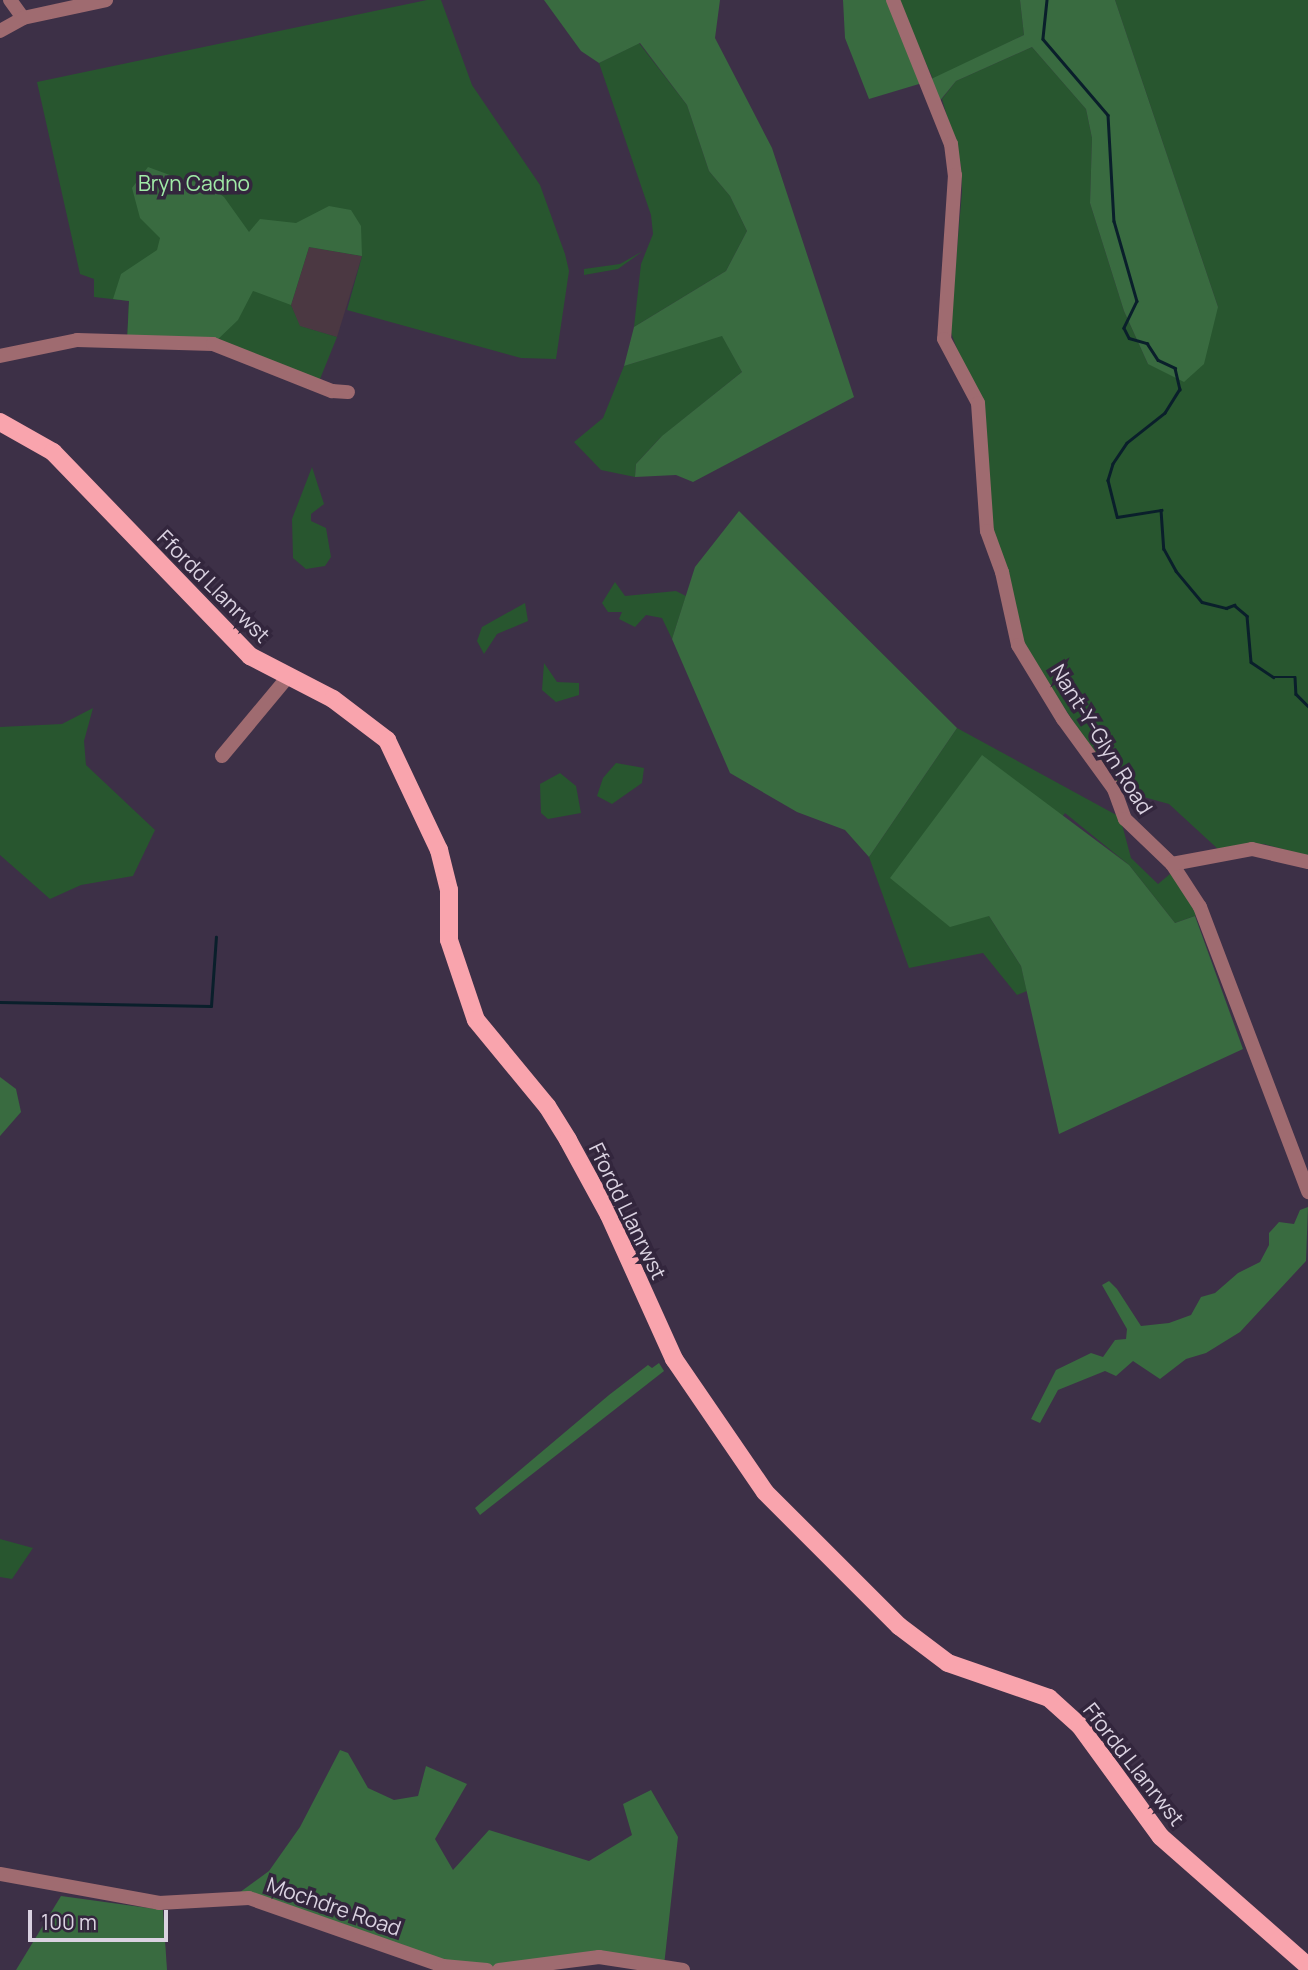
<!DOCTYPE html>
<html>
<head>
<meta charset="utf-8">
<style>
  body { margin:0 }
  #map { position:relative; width:1308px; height:1970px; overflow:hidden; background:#3d3047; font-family:Manrope,sans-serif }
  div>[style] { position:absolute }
  .industrial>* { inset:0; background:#4b3842 }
  .green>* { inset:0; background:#28562f }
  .forest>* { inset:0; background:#396b40 }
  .stream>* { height:2.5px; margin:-1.25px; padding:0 1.25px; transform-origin:1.25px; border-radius:1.25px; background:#0a1f2b }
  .minor>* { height:14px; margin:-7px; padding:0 7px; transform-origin:7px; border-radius:7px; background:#9f6b70 }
  .major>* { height:18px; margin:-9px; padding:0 9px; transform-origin:9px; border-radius:9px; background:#f9a4ad }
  span { translate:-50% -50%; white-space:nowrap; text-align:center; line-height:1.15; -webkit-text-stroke:7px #33263d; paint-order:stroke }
  .park-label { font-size:21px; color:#a0eba7 }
  .street-label { font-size:21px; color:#dad2e1 }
  .scale { position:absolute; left:28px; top:1910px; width:140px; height:32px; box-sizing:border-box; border:4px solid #dad2e1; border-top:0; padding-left:9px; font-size:21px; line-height:24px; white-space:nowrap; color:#dad2e1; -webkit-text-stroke:5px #33263d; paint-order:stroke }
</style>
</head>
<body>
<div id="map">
  <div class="industrial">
    <div style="clip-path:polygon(309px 247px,362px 256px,337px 337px,299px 326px,291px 305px)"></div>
  </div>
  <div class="green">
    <div style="clip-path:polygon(427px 0,441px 0,472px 85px,540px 185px,565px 254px,569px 271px,556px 359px,521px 358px,347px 310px,362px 256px,309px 247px,291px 305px,300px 326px,337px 337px,318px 384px,213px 344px,127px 342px,129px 301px,94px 297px,94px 279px,80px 274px,37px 82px)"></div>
    <div style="clip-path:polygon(897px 0,1020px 0,1024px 35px,933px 79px)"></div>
    <div style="clip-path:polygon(1115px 0,1308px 0,1308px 856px,1264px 844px,1219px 850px,1169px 804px,1118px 790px,1024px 646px,992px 531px,986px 427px,950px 330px,962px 192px,961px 166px,942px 99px,956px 81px,1032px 47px,1086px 109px,1092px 138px,1090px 203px,1124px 311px,1148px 364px,1218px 307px)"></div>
    <div style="clip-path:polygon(639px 43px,687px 105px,709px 171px,730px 196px,747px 231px,726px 271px,634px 327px,641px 264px,653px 234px,651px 215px,599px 63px)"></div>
    <div style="clip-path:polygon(643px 251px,618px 269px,584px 275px,584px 269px,620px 264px)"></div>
    <div style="clip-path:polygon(722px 335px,742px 372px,660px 438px,636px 464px,635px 477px,601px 470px,574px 442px,603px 418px,624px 366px)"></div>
    <div style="clip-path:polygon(312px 467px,324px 504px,311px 514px,311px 521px,326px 528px,331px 557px,325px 566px,306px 569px,293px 558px,292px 519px)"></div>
    <div style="clip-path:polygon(615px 582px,625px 596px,676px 591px,686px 596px,672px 639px,662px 618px,646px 615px,635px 627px,619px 619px,622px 612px,608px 612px,602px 603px)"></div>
    <div style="clip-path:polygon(525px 603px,528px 621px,497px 634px,484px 654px,477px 641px,482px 627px)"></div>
    <div style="clip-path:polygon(544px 663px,557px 682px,579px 683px,579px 695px,556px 702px,542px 690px)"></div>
    <div style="clip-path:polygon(93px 708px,84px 741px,86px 765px,155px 830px,133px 876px,81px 885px,50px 899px,0 855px,0 727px,62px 724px)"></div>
    <div style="clip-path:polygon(957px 728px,1120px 817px,1131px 858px,1158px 884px,1176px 869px,1203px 913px,1175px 923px,1129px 865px,1065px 813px,989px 916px,1021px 966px,1027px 991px,1017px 995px,983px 953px,909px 968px,869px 857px)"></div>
    <div style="clip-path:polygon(616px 763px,644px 768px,642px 783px,612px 804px,597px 796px,603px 778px)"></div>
    <div style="clip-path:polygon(560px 773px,576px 786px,581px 813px,548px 819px,541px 813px,540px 784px)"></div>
    <div style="clip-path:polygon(0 1539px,33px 1548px,12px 1579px,0 1577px)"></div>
  </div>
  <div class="forest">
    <div style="clip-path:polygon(544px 0,720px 0,715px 38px,772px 148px,854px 397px,693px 482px,676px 475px,635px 477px,636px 464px,662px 436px,742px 372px,722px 336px,624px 366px,634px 327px,726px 271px,747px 231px,730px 196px,709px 171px,687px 105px,640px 43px,599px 63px,581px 51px)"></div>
    <div style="clip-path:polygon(843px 0,890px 0,929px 80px,1024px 35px,1020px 0,1115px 0,1218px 307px,1204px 364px,1184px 382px,1148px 364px,1124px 311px,1090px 203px,1092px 138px,1086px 109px,1032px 47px,956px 81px,938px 103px,929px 81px,869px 99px,845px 38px)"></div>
    <div style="clip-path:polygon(148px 167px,186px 181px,203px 182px,224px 197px,249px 232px,260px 219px,296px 223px,329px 206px,351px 210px,361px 226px,362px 256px,309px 247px,291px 305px,253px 291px,238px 320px,213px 344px,127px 342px,129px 301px,113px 299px,121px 274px,157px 250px,160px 238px,140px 218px,132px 188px)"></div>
    <div style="clip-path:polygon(739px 511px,957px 728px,869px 857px,845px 830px,797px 812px,730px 773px,672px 639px,695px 567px)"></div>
    <div style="clip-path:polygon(982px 755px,1129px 865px,1175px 923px,1195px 916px,1243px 1049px,1059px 1134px,1021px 966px,989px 916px,950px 927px,890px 878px)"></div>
    <div style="clip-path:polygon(0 1077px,16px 1089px,21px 1112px,0 1136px)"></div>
    <div style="clip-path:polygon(1308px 1207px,1306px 1261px,1240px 1332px,1206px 1353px,1186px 1359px,1160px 1379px,1133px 1361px,1116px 1376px,1105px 1371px,1058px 1390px,1040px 1423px,1031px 1419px,1056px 1370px,1091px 1353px,1103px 1357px,1115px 1340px,1126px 1339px,1127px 1329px,1102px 1285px,1109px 1281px,1117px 1289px,1141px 1326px,1169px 1323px,1191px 1315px,1201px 1297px,1215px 1293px,1238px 1273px,1260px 1262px,1269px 1245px,1269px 1233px,1279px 1222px,1294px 1224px,1300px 1210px)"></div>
    <div style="clip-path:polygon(659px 1363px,664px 1371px,480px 1515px,475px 1508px,609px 1395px,648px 1365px,652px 1368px)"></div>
    <div style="clip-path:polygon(340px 1750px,348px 1753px,368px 1788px,394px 1800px,418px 1796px,426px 1766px,467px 1784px,435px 1839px,453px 1870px,489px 1830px,589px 1861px,632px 1835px,623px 1804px,651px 1790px,678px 1837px,664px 1966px,599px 1957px,499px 1970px,443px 1966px,232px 1898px,269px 1871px,300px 1827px)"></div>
    <div style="clip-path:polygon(61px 1896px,163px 1910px,167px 1970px,16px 1970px)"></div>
  </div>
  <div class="stream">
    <div style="left:1047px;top:0;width:39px;rotate:96deg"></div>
    <div style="left:1043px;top:39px;width:100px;rotate:49.5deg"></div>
    <div style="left:1108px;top:115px;width:106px;rotate:86.8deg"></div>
    <div style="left:1114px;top:221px;width:83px;rotate:74deg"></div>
    <div style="left:1137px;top:301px;width:30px;rotate:116deg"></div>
    <div style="left:1124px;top:328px;width:11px;rotate:63deg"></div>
    <div style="left:1129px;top:338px;width:19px;rotate:16deg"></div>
    <div style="left:1147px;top:343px;width:20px;rotate:57deg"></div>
    <div style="left:1158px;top:360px;width:19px;rotate:25deg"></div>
    <div style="left:1175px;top:368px;width:22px;rotate:77deg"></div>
    <div style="left:1180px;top:389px;width:28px;rotate:122deg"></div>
    <div style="left:1165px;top:413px;width:48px;rotate:141.7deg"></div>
    <div style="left:1127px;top:443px;width:25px;rotate:124deg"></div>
    <div style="left:1113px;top:464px;width:17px;rotate:107deg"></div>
    <div style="left:1108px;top:480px;width:38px;rotate:76deg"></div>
    <div style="left:1117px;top:517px;width:45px;rotate:-9deg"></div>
    <div style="left:1161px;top:510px;width:39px;rotate:86deg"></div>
    <div style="left:1164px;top:549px;width:25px;rotate:61deg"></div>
    <div style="left:1176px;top:571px;width:40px;rotate:50deg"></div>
    <div style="left:1202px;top:602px;width:25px;rotate:14deg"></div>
    <div style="left:1226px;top:608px;width:9px;rotate:-21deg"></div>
    <div style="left:1234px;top:605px;width:17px;rotate:40deg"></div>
    <div style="left:1247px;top:616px;width:46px;rotate:85deg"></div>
    <div style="left:1251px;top:662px;width:27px;rotate:34deg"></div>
    <div style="left:1273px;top:677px;width:22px"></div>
    <div style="left:1295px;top:677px;width:17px;rotate:87deg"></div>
    <div style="left:1296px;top:694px;width:17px;rotate:45deg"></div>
    <div style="left:0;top:1002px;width:211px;rotate:1.1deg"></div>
    <div style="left:211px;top:1006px;width:69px;rotate:-85.9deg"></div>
  </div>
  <div class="minor">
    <div style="left:10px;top:0;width:22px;rotate:54deg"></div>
    <div style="left:893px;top:0;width:155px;rotate:68.1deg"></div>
    <div style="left:951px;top:144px;width:31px;rotate:83deg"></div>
    <div style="left:955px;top:175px;width:164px;rotate:93.8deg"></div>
    <div style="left:944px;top:339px;width:72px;rotate:62deg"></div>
    <div style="left:978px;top:403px;width:128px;rotate:86deg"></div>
    <div style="left:987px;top:531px;width:44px;rotate:69.9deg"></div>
    <div style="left:1002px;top:572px;width:75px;rotate:77.6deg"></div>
    <div style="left:1018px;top:645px;width:87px;rotate:58.7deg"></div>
    <div style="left:1063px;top:719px;width:87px;rotate:53.9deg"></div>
    <div style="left:1114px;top:789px;width:32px;rotate:70deg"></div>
    <div style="left:1125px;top:819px;width:65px;rotate:43.8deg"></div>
    <div style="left:1172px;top:864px;width:51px;rotate:56.9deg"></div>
    <div style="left:1200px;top:907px;width:305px;rotate:69.2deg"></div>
    <div style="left:0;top:31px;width:26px;rotate:-29deg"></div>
    <div style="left:23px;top:18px;width:85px;rotate:-12.2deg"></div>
    <div style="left:0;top:356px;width:79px;rotate:-11.7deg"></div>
    <div style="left:77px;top:340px;width:136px;rotate:1.7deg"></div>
    <div style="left:213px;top:344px;width:128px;rotate:21.6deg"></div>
    <div style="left:332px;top:391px;width:16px;rotate:4deg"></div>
    <div style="left:222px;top:756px;width:102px;rotate:-50.2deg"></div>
    <div style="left:1172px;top:864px;width:81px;rotate:-10.6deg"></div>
    <div style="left:1252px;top:849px;width:57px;rotate:13.1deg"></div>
    <div style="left:0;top:1874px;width:162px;rotate:10.3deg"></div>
    <div style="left:159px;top:1903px;width:90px;rotate:-3.2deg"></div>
    <div style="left:249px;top:1898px;width:206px;rotate:19.3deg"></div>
    <div style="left:443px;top:1966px;width:44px;rotate:5.2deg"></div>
    <div style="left:499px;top:1970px;width:101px;rotate:-7.4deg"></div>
    <div style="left:599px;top:1957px;width:85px;rotate:8.8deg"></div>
  </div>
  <div class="major">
    <div style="left:0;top:422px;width:61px;rotate:29.5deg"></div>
    <div style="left:53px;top:452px;width:284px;rotate:46deg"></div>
    <div style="left:250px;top:656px;width:93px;rotate:27.4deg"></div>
    <div style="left:333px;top:699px;width:68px;rotate:37.2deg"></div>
    <div style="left:387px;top:740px;width:122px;rotate:64.7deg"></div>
    <div style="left:439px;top:850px;width:41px;rotate:76deg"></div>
    <div style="left:449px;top:890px;width:50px;rotate:90deg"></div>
    <div style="left:449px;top:940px;width:84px;rotate:71.4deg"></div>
    <div style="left:476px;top:1020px;width:112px;rotate:50.5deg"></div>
    <div style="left:547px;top:1106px;width:40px;rotate:58deg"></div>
    <div style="left:568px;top:1140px;width:85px;rotate:61.3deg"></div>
    <div style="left:609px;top:1215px;width:158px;rotate:65.7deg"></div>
    <div style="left:674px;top:1359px;width:161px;rotate:55.6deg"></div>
    <div style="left:765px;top:1492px;width:190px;rotate:45deg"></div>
    <div style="left:899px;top:1626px;width:61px;rotate:37.1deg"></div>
    <div style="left:948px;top:1663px;width:107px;rotate:19.1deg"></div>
    <div style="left:1049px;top:1698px;width:42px;rotate:42.1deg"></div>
    <div style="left:1080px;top:1726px;width:137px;rotate:53.9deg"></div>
    <div style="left:1161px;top:1837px;width:196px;rotate:41.3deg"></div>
  </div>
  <div class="park-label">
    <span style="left:194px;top:183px">Bryn Cadno</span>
  </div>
  <div class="street-label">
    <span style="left:214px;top:586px;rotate:45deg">Ffordd Llanrwst</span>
    <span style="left:1102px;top:739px;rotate:58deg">Nant-Y-Glyn Road</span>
    <span style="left:628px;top:1211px;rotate:64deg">Ffordd Llanrwst</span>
    <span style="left:1134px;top:1764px;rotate:52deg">Ffordd Llanrwst</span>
    <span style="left:334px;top:1906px;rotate:19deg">Mochdre Road</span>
  </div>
  <div class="scale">100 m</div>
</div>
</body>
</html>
